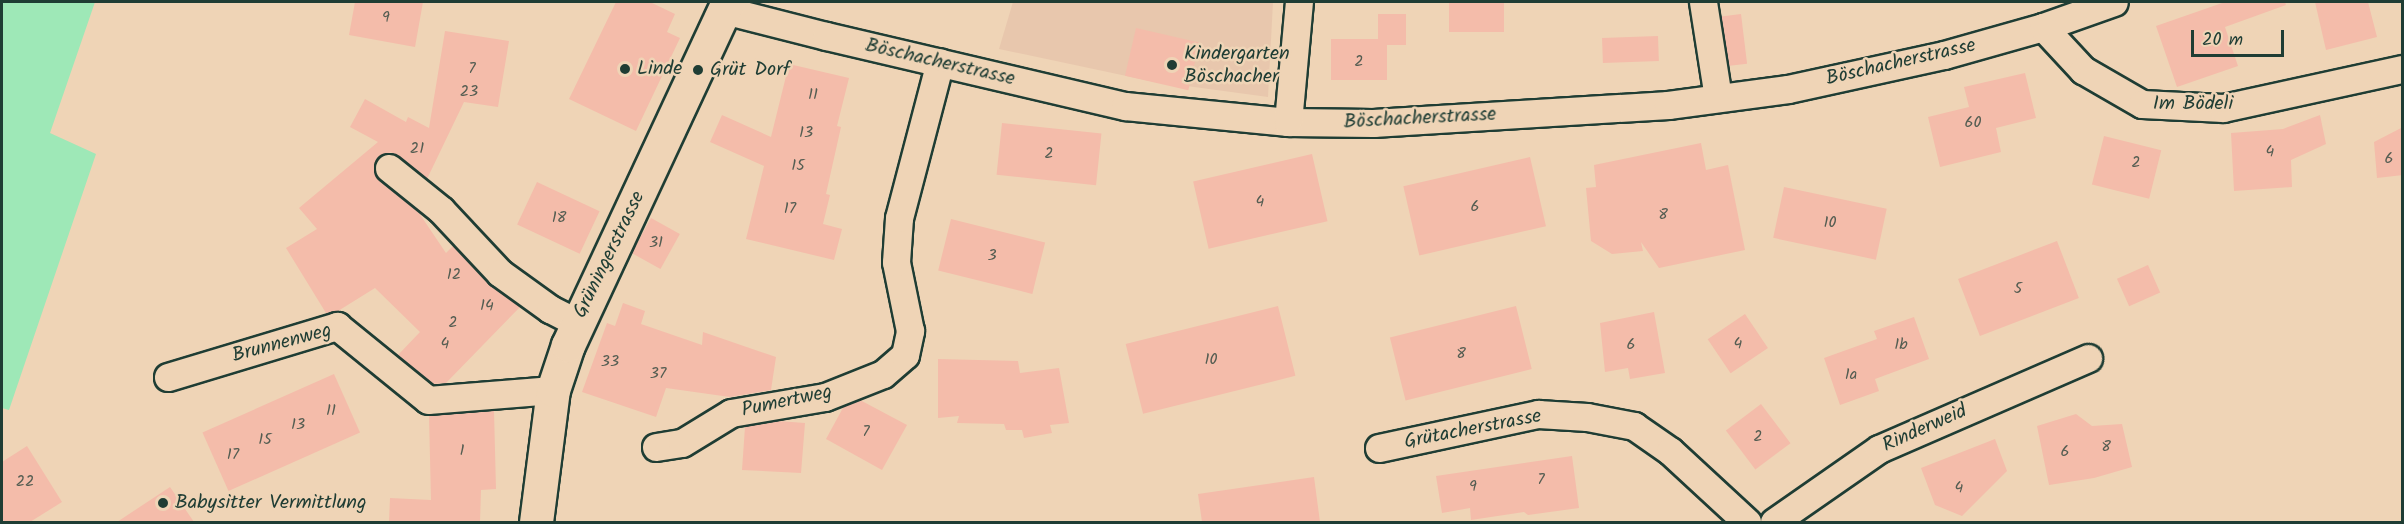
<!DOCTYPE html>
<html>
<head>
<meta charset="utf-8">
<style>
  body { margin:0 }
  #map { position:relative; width:2404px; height:524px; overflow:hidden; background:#efd4b6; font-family:Kalam,sans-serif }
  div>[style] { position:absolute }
  .built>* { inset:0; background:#e8c7ad }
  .green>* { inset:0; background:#9ee8b7 }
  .building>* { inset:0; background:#f4bcaa; transform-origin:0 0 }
  .roads { filter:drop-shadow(2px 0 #1f3d34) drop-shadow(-2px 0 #1f3d34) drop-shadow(0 2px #1f3d34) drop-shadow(0 -2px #1f3d34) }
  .minor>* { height:27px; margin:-13.5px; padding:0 13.5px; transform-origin:13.5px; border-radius:13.5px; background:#efd4b6 }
  .secondary>* { height:33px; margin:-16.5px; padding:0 16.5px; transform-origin:16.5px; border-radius:16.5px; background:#efd4b6 }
  .dots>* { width:16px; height:16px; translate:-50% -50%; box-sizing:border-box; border:3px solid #efd4b6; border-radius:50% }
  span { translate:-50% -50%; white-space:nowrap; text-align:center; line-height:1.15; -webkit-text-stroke:5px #efd4b6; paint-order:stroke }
  .number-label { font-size:16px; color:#545d52 }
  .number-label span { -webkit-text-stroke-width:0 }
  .poi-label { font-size:20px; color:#1f3d34 }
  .left { translate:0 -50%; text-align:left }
  .street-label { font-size:20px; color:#1f3d34 }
  .frame { position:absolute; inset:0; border:3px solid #1f3d34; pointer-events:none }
  .scale { position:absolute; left:2191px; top:30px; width:93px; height:27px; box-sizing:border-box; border:3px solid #1f3d34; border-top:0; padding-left:8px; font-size:18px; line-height:21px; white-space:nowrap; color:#1f3d34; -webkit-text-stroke:4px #efd4b6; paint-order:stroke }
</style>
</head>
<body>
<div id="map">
  <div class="built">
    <div style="clip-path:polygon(1013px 2px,1273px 2px,1268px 97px,1150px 81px,999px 49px)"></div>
  </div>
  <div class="green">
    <div style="clip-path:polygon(2px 2px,95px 2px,50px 133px,96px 154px,9px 410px,2px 408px)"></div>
  </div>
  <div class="building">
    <div style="clip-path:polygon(355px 2px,423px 2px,415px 47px,349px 35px)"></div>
    <div style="clip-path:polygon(616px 2px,650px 2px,675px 14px,667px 32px,680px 38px,636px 131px,569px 99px)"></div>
    <div style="left:1449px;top:2px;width:55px;height:30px"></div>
    <div style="clip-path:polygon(2225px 2px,2285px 2px,2286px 5px,2225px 27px,2238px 66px,2177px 87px,2156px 26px)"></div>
    <div style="clip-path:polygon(2315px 2px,2368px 2px,2377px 37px,2326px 50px)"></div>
    <div style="clip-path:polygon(1378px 14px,1406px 14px,1406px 45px,1387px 45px,1387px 80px,1331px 80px,1331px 39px,1378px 39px)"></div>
    <div style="left:1741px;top:14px;width:50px;height:20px;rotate:83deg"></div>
    <div style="left:1136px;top:28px;width:65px;height:49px;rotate:13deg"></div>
    <div style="clip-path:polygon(445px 31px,509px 41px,498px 107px,464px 102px,427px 179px,391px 152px,377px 158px,374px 165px,374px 173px,379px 180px,419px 213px,446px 253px,453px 246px,489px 284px,520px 307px,446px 383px,433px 384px,398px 355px,420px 332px,375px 288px,338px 311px,326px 313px,286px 248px,317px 229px,299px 208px,378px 142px,350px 127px,365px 99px,406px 122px,408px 117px,429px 128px)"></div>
    <div style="left:1658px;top:36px;width:25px;height:56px;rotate:88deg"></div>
    <div style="clip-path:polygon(789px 64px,849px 78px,837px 126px,841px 127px,826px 194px,830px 195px,823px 224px,842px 229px,834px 260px,746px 239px,764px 166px,710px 142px,722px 115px,771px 137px)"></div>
    <div style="clip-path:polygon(2025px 73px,2036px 118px,1996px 128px,2001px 152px,1940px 167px,1928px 117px,1969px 107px,1964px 87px)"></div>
    <div style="clip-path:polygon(2320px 115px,2326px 144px,2291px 160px,2292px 187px,2234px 191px,2231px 133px,2283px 129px)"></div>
    <div style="left:1002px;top:123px;width:100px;height:52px;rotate:6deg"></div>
    <div style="clip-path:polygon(2403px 127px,2403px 175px,2377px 178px,2374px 142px)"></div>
    <div style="left:2104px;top:136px;width:59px;height:50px;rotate:14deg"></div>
    <div style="clip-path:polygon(1701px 143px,1706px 170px,1728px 165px,1745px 250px,1659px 268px,1641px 242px,1643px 251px,1612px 254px,1591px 241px,1586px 188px,1596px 187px,1594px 165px)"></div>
    <div style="left:1312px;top:154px;width:69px;height:122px;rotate:77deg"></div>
    <div style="left:1530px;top:157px;width:71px;height:130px;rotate:77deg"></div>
    <div style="left:537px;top:182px;width:69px;height:47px;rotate:25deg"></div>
    <div style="left:1784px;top:187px;width:105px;height:52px;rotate:12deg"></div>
    <div style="left:651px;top:218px;width:33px;height:40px;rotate:29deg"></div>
    <div style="left:951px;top:219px;width:97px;height:53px;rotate:14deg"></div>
    <div style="left:2057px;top:241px;width:61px;height:106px;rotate:69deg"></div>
    <div style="left:2148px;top:265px;width:30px;height:34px;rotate:66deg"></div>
    <div style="clip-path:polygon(623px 303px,645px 311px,641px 324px,702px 345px,703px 332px,776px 357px,771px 390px,730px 397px,666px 388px,656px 417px,582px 392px,607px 323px,615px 326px)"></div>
    <div style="left:1278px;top:306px;width:72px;height:157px;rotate:76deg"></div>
    <div style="left:1516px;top:306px;width:65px;height:130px;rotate:76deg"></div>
    <div style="clip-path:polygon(1654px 312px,1665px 373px,1630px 379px,1628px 368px,1605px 372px,1600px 323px)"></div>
    <div style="left:1745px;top:314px;width:41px;height:45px;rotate:56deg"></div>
    <div style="clip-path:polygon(1914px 317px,1929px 359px,1875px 379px,1879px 391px,1840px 405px,1824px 358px,1877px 339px,1874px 331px)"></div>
    <div style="clip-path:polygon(938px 359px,1018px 361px,1020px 373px,1059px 368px,1069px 423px,1050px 425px,1052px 433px,1024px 438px,1022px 430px,1006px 430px,1004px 424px,957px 423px,959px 416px,938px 418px)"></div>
    <div style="left:334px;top:374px;width:64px;height:144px;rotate:66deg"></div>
    <div style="clip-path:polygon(860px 400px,907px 425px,882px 470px,826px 439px,844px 406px)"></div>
    <div style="left:1761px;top:404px;width:49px;height:44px;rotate:53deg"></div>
    <div style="clip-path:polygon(494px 411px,496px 489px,481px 490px,480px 522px,389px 522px,390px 498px,431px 500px,429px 416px)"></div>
    <div style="clip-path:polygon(2076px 414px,2092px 426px,2122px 424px,2132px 467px,2094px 478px,2049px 485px,2037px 426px)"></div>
    <div style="clip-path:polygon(778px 421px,805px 423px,801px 473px,742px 470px,745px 427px)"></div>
    <div style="clip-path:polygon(1995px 439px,2007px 471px,1962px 516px,1935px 505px,1921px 468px)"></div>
    <div style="clip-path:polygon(27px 446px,62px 502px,30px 522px,2px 522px,2px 462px)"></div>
    <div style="clip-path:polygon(1572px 456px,1579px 508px,1528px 515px,1524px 512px,1471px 520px,1470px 508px,1442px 513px,1436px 476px)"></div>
    <div style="clip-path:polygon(1314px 477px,1320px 522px,1202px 522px,1198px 494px)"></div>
    <div style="clip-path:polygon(170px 487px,194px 522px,117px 522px)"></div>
  </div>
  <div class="roads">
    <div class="minor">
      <div style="left:1703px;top:2px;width:97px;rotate:81.1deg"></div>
      <div style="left:724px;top:10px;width:105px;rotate:14.3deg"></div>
      <div style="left:826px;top:36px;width:307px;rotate:13.2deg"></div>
      <div style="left:1125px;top:106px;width:164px;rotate:5.6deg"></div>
      <div style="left:1288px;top:122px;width:85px;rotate:0.7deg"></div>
      <div style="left:1373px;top:123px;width:296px;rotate:-3.5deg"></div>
      <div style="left:1668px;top:105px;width:121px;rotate:-7.6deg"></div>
      <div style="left:1788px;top:89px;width:160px;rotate:-12.3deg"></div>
      <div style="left:1944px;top:55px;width:103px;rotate:-15.8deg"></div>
      <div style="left:2043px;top:27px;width:75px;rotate:-19.4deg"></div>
      <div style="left:2043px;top:27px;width:59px;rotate:47.1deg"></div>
      <div style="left:2083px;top:70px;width:68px;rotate:30deg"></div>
      <div style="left:2142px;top:104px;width:81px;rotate:2.8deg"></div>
      <div style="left:2223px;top:108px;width:183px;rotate:-12.3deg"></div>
      <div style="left:1288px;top:122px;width:121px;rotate:-84.8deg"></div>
      <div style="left:389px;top:168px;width:67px;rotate:38.9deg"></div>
      <div style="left:441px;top:210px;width:86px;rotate:46.9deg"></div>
      <div style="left:500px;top:273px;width:62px;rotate:35.8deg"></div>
      <div style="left:550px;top:309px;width:30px;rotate:27deg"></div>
      <div style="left:168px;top:377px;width:177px;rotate:-16.8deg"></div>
      <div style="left:337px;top:326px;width:117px;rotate:39.1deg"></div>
      <div style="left:428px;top:400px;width:125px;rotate:-4.6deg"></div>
      <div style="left:656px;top:447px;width:26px;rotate:-9deg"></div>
      <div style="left:682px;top:443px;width:57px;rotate:-31.5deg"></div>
      <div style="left:731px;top:413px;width:95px;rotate:-9.7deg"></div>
      <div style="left:825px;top:397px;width:62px;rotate:-21.6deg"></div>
      <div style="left:883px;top:374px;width:29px;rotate:-41deg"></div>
      <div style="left:905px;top:355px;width:25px;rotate:-78deg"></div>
      <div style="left:910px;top:331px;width:70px;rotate:-101.5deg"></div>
      <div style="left:896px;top:262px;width:44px;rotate:-86.1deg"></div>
      <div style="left:899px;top:218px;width:161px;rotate:-75.3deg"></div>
      <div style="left:1379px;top:448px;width:163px;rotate:-12.1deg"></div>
      <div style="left:1538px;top:414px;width:49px;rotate:3.5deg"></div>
      <div style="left:1587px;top:417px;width:48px;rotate:10.8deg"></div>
      <div style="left:1634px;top:426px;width:44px;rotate:34.8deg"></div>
      <div style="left:1670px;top:451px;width:105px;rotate:42.7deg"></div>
      <div style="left:1774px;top:522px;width:128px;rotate:-34.8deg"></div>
      <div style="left:1879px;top:449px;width:228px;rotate:-23.5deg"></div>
    </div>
    <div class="secondary">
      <div style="left:536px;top:522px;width:133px;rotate:-82.7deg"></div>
      <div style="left:553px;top:390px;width:47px;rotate:-71.6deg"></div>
      <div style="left:568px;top:345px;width:378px;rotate:-65deg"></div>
    </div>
  </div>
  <div class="dots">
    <div style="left:1172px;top:65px;background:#1f3d34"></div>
    <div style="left:625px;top:69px;background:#1f3d34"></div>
    <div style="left:698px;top:70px;background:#1f3d34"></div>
    <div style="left:163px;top:503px;background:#1f3d34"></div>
  </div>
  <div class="number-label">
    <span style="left:386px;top:18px">9</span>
    <span style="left:1359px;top:62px">2</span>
    <span style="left:472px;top:69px">7</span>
    <span style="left:469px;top:92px">23</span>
    <span style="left:813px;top:95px">11</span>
    <span style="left:1973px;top:123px">60</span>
    <span style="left:806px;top:133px">13</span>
    <span style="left:417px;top:149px">21</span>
    <span style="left:2270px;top:152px">4</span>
    <span style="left:1049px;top:154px">2</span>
    <span style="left:2389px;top:159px">6</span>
    <span style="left:2136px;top:163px">2</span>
    <span style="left:798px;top:166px">15</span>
    <span style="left:1260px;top:202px">4</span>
    <span style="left:1475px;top:207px">6</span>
    <span style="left:790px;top:209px">17</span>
    <span style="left:1663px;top:215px">8</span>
    <span style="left:559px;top:218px">18</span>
    <span style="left:1830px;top:223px">10</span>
    <span style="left:656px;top:243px">31</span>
    <span style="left:992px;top:256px">3</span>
    <span style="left:454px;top:275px">12</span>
    <span style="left:2018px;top:289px">5</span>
    <span style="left:487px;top:306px">14</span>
    <span style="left:453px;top:323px">2</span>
    <span style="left:445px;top:344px">4</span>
    <span style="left:1738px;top:344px">4</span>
    <span style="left:1631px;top:345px">6</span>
    <span style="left:1901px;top:345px">1b</span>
    <span style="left:1461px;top:354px">8</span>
    <span style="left:1211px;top:360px">10</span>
    <span style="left:610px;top:362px">33</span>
    <span style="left:658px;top:374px">37</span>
    <span style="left:1851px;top:375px">1a</span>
    <span style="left:331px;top:411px">11</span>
    <span style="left:298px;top:425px">13</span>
    <span style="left:866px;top:432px">7</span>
    <span style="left:1758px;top:437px">2</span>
    <span style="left:265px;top:440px">15</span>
    <span style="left:2106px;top:447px">8</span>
    <span style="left:462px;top:451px">1</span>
    <span style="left:2065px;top:452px">6</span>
    <span style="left:233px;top:455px">17</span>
    <span style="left:1541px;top:480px">7</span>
    <span style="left:25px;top:482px">22</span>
    <span style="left:1473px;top:487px">9</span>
    <span style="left:1959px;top:488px">4</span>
  </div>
  <div class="poi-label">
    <span class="left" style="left:1184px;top:66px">Kindergarten<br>Böschacher</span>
    <span class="left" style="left:637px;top:69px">Linde</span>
    <span class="left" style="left:710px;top:70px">Grüt Dorf</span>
    <span class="left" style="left:175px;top:503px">Babysitter Vermittlung</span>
  </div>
  <div class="street-label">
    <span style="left:940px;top:63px;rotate:13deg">Böschacherstrasse</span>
    <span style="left:1901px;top:63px;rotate:-13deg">Böschacherstrasse</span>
    <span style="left:2193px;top:104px">Im Bödeli</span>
    <span style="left:1420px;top:119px;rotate:-3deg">Böschacherstrasse</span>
    <span style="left:610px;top:255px;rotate:-64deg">Grüningerstrasse</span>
    <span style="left:282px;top:344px;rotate:-15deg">Brunnenweg</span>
    <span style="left:787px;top:402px;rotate:-12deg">Pumertweg</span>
    <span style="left:1925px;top:429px;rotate:-24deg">Rinderweid</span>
    <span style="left:1473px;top:430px;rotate:-11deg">Grütacherstrasse</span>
  </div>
  <div class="frame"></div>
  <div class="scale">20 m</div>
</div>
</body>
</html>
